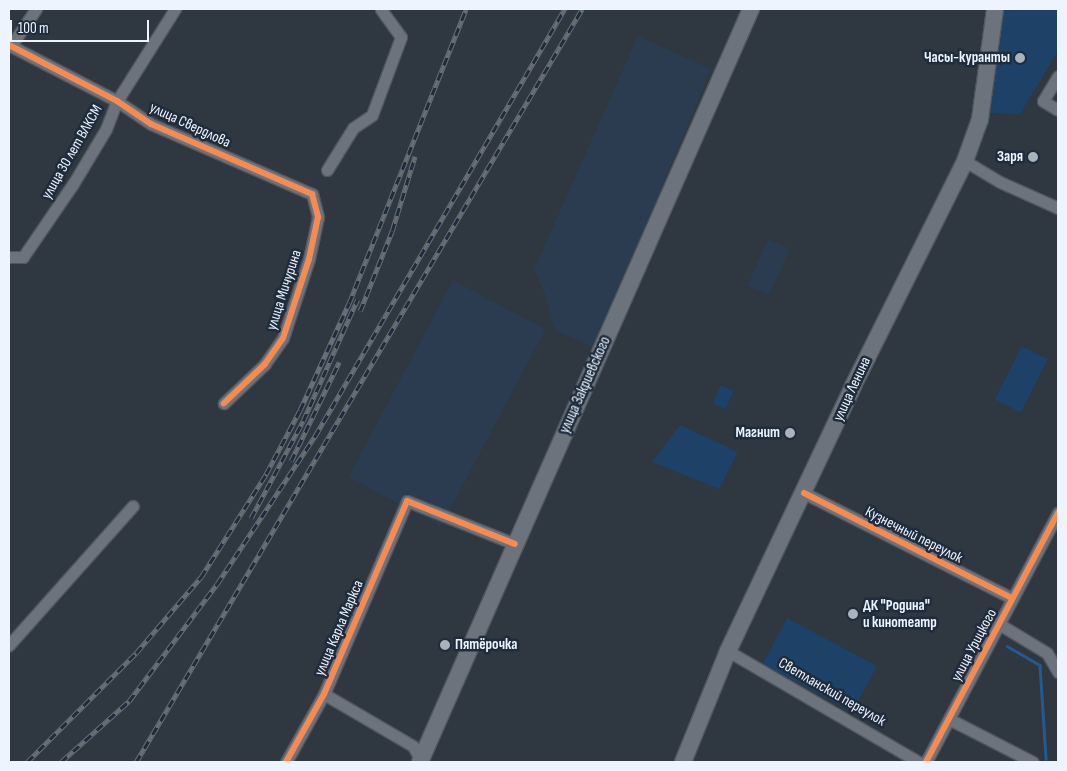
<!DOCTYPE html>
<html>
<head>
<meta charset="utf-8">
<style>
  body { margin:0 }
  #map { position:relative; width:1067px; height:771px; overflow:hidden; background:#2f3740; font-family:"Sofia Sans Condensed",sans-serif }
  div>[style] { position:absolute }
  .built>* { inset:0; background:#2b3b50; transform-origin:0 0 }
  .green>* { inset:0; background:#1e4167; transform-origin:0 0 }
  .stream>* { height:2.5px; margin:-1.25px; padding:0 1.25px; transform-origin:1.25px; border-radius:1.25px; background:#27598f }
  .roads { filter:drop-shadow(1px 0 #4f565e) drop-shadow(-1px 0 #4f565e) drop-shadow(0 1px #4f565e) drop-shadow(0 -1px #4f565e) }
  .street>* { height:11px; margin:-5.5px; padding:0 5.5px; transform-origin:5.5px; border-radius:5.5px; background:#6d737c }
  .secondary>* { height:16px; margin:-8px; padding:0 8px; transform-origin:8px; border-radius:8px; background:#6d737c }
  .rail>* { height:4.5px; margin-top:-2.25px; transform-origin:0; background:repeating-linear-gradient(90deg,#1e2c3d 0 8px,#686e76 0 16px); box-sizing:border-box; border-block:1px solid #686e76 }
  .cycleway>* { height:6px; margin:-3px; padding:0 3px; transform-origin:3px; border-radius:3px; background:#f68b52 }
  .dots>* { width:14px; height:14px; translate:-50% -50%; box-sizing:border-box; border:2px solid #1e2c3d; border-radius:50% }
  span { translate:-50% -50%; white-space:nowrap; text-align:center; line-height:1.15; -webkit-text-stroke:5px #1e2c3d; paint-order:stroke }
  .poi-label { font-size:15px; color:#edf4fd; font-weight:700 }
  .right { translate:-100% -50%; text-align:right }
  .left { translate:0 -50%; text-align:left }
  .street-label { font-size:15px; color:#edf4fd }
  .frame { position:absolute; inset:0; border:10px solid #edf4fd; pointer-events:none }
  .scale { position:absolute; left:10px; top:20px; width:139px; height:22px; box-sizing:border-box; border:2px solid #edf4fd; border-top:0; padding-left:6px; font-size:15px; line-height:18px; white-space:nowrap; color:#edf4fd; -webkit-text-stroke:4px #1e2c3d; paint-order:stroke }
</style>
</head>
<body>
<div id="map">
  <div class="built">
    <div style="clip-path:polygon(638px 36px,711px 69px,596px 348px,554px 330px,546px 297px,534px 269px)"></div>
    <div style="left:768px;top:239px;width:24px;height:51px;rotate:24deg"></div>
    <div style="left:453px;top:280px;width:105px;height:223px;rotate:28deg"></div>
  </div>
  <div class="green">
    <div style="clip-path:polygon(1003px 9px,1058px 9px,1058px 51px,1020px 114px,990px 113px)"></div>
    <div style="left:1022px;top:346px;width:29px;height:60px;rotate:27deg"></div>
    <div style="left:721px;top:385px;width:14px;height:20px;rotate:25deg"></div>
    <div style="clip-path:polygon(680px 425px,738px 452px,719px 489px,652px 462px)"></div>
    <div style="left:787px;top:618px;width:102px;height:52px;rotate:28deg"></div>
  </div>
  <div class="stream">
    <div style="left:1007px;top:646px;width:38px;rotate:30deg"></div>
    <div style="left:1040px;top:665px;width:94px;rotate:86.3deg"></div>
  </div>
  <div class="roads">
    <div class="street">
      <div style="left:9px;top:45px;width:122px;rotate:27.4deg"></div>
      <div style="left:117px;top:101px;width:41px;rotate:34.1deg"></div>
      <div style="left:151px;top:124px;width:176px;rotate:23.5deg"></div>
      <div style="left:312px;top:194px;width:24px;rotate:75deg"></div>
      <div style="left:318px;top:217px;width:43px;rotate:102.1deg"></div>
      <div style="left:309px;top:259px;width:83px;rotate:108.2deg"></div>
      <div style="left:283px;top:338px;width:32px;rotate:125deg"></div>
      <div style="left:265px;top:364px;width:57px;rotate:136.4deg"></div>
      <div style="left:11px;top:46px;width:45px;rotate:-56deg"></div>
      <div style="left:1058px;top:76px;width:29px;rotate:121deg"></div>
      <div style="left:1043px;top:101px;width:17px;rotate:31deg"></div>
      <div style="left:965px;top:161px;width:41px;rotate:31deg"></div>
      <div style="left:1000px;top:182px;width:64px;rotate:24.1deg"></div>
      <div style="left:327px;top:170px;width:49px;rotate:-58.2deg"></div>
      <div style="left:353px;top:128px;width:23px;rotate:-34deg"></div>
      <div style="left:372px;top:115px;width:83px;rotate:-69.6deg"></div>
      <div style="left:401px;top:37px;width:34px;rotate:-126deg"></div>
      <div style="left:9px;top:257px;width:14px"></div>
      <div style="left:23px;top:257px;width:88px;rotate:-55.6deg"></div>
      <div style="left:73px;top:184px;width:64px;rotate:-59deg"></div>
      <div style="left:106px;top:129px;width:30px;rotate:-69deg"></div>
      <div style="left:117px;top:101px;width:109px;rotate:-57.8deg"></div>
      <div style="left:804px;top:493px;width:233px;rotate:26.8deg"></div>
      <div style="left:999px;top:624px;width:56px;rotate:31.1deg"></div>
      <div style="left:1047px;top:653px;width:22px;rotate:60deg"></div>
      <div style="left:9px;top:645px;width:186px;rotate:-48.3deg"></div>
      <div style="left:728px;top:651px;width:221px;rotate:30.2deg"></div>
      <div style="left:324px;top:694px;width:103px;rotate:30.3deg"></div>
      <div style="left:413px;top:746px;width:18px;rotate:61deg"></div>
      <div style="left:949px;top:719px;width:94px;rotate:27.1deg"></div>
      <div style="left:286px;top:762px;width:78px;rotate:-60.8deg"></div>
      <div style="left:324px;top:694px;width:210px;rotate:-66.7deg"></div>
      <div style="left:407px;top:501px;width:116px;rotate:21.7deg"></div>
      <div style="left:926px;top:762px;width:282px;rotate:-62.1deg"></div>
    </div>
    <div class="secondary">
      <div style="left:420px;top:762px;width:823px;rotate:-66.27deg"></div>
      <div style="left:683px;top:762px;width:120px;rotate:-67.9deg"></div>
      <div style="left:728px;top:651px;width:293px;rotate:-64.7deg"></div>
      <div style="left:853px;top:386px;width:251px;rotate:-63.5deg"></div>
      <div style="left:965px;top:161px;width:45px;rotate:-70.3deg"></div>
      <div style="left:980px;top:119px;width:111px;rotate:-82.2deg"></div>
    </div>
  </div>
  <div class="rail">
    <div style="left:360px;top:311px;width:86px;rotate:-68.2deg"></div>
    <div style="left:392px;top:231px;width:78px;rotate:-73deg"></div>
    <div style="left:291px;top:461px;width:110px;rotate:-64.1deg"></div>
    <div style="left:251px;top:518px;width:110px;rotate:-61.8deg"></div>
    <div style="left:303px;top:421px;width:133px;rotate:-65.9deg"></div>
    <div style="left:27px;top:762px;width:154px;rotate:-45deg"></div>
    <div style="left:136px;top:653px;width:100px;rotate:-49.5deg"></div>
    <div style="left:201px;top:577px;width:122px;rotate:-57.7deg"></div>
    <div style="left:266px;top:474px;width:72px;rotate:-62deg"></div>
    <div style="left:300px;top:410px;width:118px;rotate:-65.4deg"></div>
    <div style="left:349px;top:303px;width:316px;rotate:-68.3deg"></div>
    <div style="left:61px;top:762px;width:91px;rotate:-41.9deg"></div>
    <div style="left:129px;top:701px;width:146px;rotate:-53.1deg"></div>
    <div style="left:217px;top:584px;width:178px;rotate:-56.5deg"></div>
    <div style="left:315px;top:436px;width:495px;rotate:-59.7deg"></div>
    <div style="left:136px;top:762px;width:875px;rotate:-59.36deg"></div>
  </div>
  <div class="cycleway">
    <div style="left:9px;top:45px;width:122px;rotate:27.4deg"></div>
    <div style="left:117px;top:101px;width:41px;rotate:34.1deg"></div>
    <div style="left:151px;top:124px;width:176px;rotate:23.5deg"></div>
    <div style="left:312px;top:194px;width:24px;rotate:75deg"></div>
    <div style="left:318px;top:217px;width:43px;rotate:102.1deg"></div>
    <div style="left:309px;top:259px;width:83px;rotate:108.2deg"></div>
    <div style="left:283px;top:338px;width:32px;rotate:125deg"></div>
    <div style="left:265px;top:364px;width:57px;rotate:136.4deg"></div>
    <div style="left:804px;top:493px;width:233px;rotate:26.8deg"></div>
    <div style="left:286px;top:762px;width:78px;rotate:-60.8deg"></div>
    <div style="left:324px;top:694px;width:210px;rotate:-66.7deg"></div>
    <div style="left:407px;top:501px;width:116px;rotate:21.7deg"></div>
    <div style="left:926px;top:762px;width:282px;rotate:-62.1deg"></div>
  </div>
  <div class="dots">
    <div style="left:1020px;top:58px;background:#aab2bb"></div>
    <div style="left:1033px;top:157px;background:#aab2bb"></div>
    <div style="left:790px;top:433px;background:#aab2bb"></div>
    <div style="left:853px;top:614px;background:#aab2bb"></div>
    <div style="left:445px;top:645px;background:#aab2bb"></div>
  </div>
  <div class="poi-label">
    <span class="right" style="left:1010px;top:58px">Часы-куранты</span>
    <span class="right" style="left:1023px;top:157px">Заря</span>
    <span class="right" style="left:780px;top:433px">Магнит</span>
    <span class="left" style="left:863px;top:614px">ДК "Родина"<br>и кинотеатр</span>
    <span class="left" style="left:455px;top:645px">Пятёрочка</span>
  </div>
  <div class="street-label">
    <span style="left:190px;top:125px;rotate:25deg">улица Свердлова</span>
    <span style="left:72px;top:152px;rotate:-60deg">улица 30 лет ВЛКСМ</span>
    <span style="left:284px;top:290px;rotate:-72deg">улица Мичурина</span>
    <span style="left:585px;top:385px;rotate:-66deg">улица Закриевского</span>
    <span style="left:852px;top:389px;rotate:-65deg">улица Ленина</span>
    <span style="left:914px;top:535px;rotate:27deg">Кузнечный переулок</span>
    <span style="left:339px;top:628px;rotate:-67deg">улица Карла Маркса</span>
    <span style="left:974px;top:645px;rotate:-62deg">улица Урицкого</span>
    <span style="left:832px;top:692px;rotate:30deg">Светланский переулок</span>
  </div>
  <div class="frame"></div>
  <div class="scale">100 m</div>
</div>
</body>
</html>
